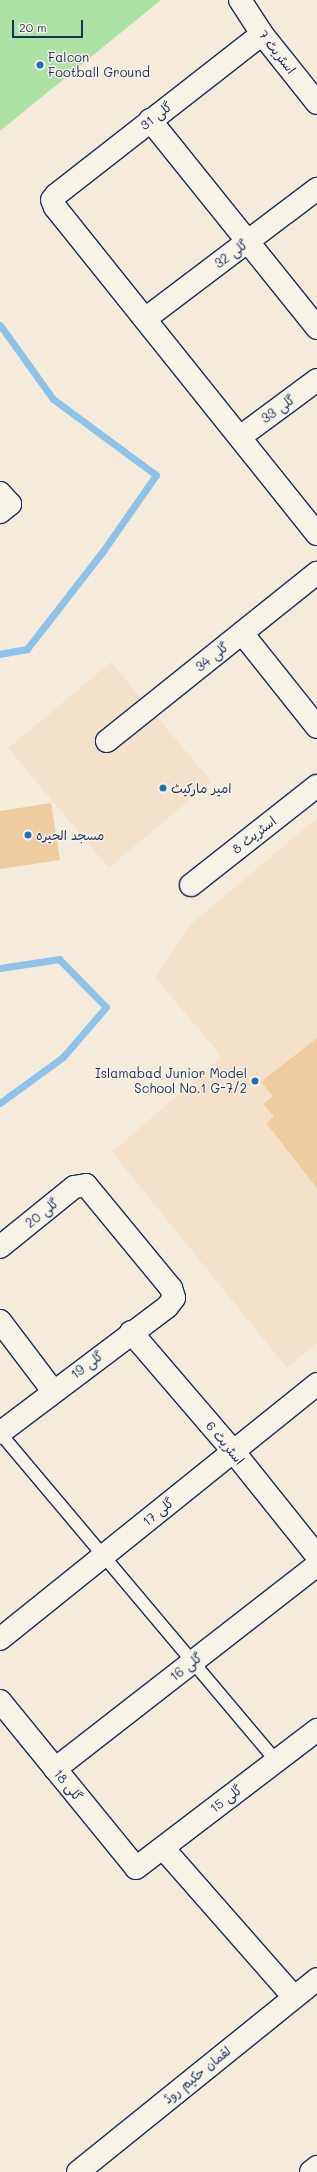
<!DOCTYPE html>
<html>
<head>
<meta charset="utf-8">
<style>
  body { margin:0 }
  #map { position:relative; width:317px; height:2172px; overflow:hidden; background:#f5ebda; font-family:Mali,"Playpen Sans Arabic",sans-serif }
  div>[style] { position:absolute }
  .built>* { inset:0; background:#f3e2c9; transform-origin:0 0 }
  .green>* { inset:0; background:#ade2a5 }
  .stream>* { height:7px; margin:-3.5px; padding:0 3.5px; transform-origin:3.5px; border-radius:3.5px; background:#8dc3ea }
  .building>* { inset:0; background:#efcca0 }
  .roads { filter:drop-shadow(1px 0 #1b2f5e) drop-shadow(-1px 0 #1b2f5e) drop-shadow(0 1px #1b2f5e) drop-shadow(0 -1px #1b2f5e) }
  .service>* { height:12px; margin:-6px; padding:0 6px; transform-origin:6px; border-radius:6px; background:#f7f3e8 }
  .minor>* { height:22px; margin:-11px; padding:0 11px; transform-origin:11px; border-radius:11px; background:#f7f3e8 }
  .tertiary>* { height:22px; margin:-11px; padding:0 11px; transform-origin:11px; border-radius:11px; background:#f7f3e8 }
  .secondary>* { height:22px; margin:-11px; padding:0 11px; transform-origin:11px; border-radius:11px; background:#f7f3e8 }
  .dots>* { width:11px; height:11px; translate:-50% -50%; box-sizing:border-box; border:2px solid #f7f3e8; border-radius:50% }
  span { translate:-50% -50%; white-space:nowrap; text-align:center; line-height:1.15; -webkit-text-stroke:3px #f7f3e8; paint-order:stroke }
  .street-label { font-size:13px; color:#1b2f5e }
  .poi-label { font-size:13px; color:#1b2f5e }
  .left { translate:0 -50%; text-align:left }
  .right { translate:-100% -50%; text-align:right }
  .scale { position:absolute; left:12px; top:20px; width:71px; height:18px; box-sizing:border-box; border:2px solid #1b2f5e; border-top:0; padding-left:5px; font-size:12px; line-height:14px; white-space:nowrap; color:#1b2f5e; -webkit-text-stroke:3px #f7f3e8; paint-order:stroke }
</style>
</head>
<body>
<div id="map">
  <div class="built">
    <div style="left:111px;top:662px;width:156px;height:134px;rotate:50deg"></div>
    <div style="clip-path:polygon(317px 818px,317px 1343px,287px 1368px,112px 1152px,222px 1057px,155px 977px,190px 925px)"></div>
  </div>
  <div class="green">
    <div style="clip-path:polygon(0 0,161px 0,0 131px)"></div>
  </div>
  <div class="stream">
    <div style="left:0;top:325px;width:91px;rotate:54.4deg"></div>
    <div style="left:53px;top:399px;width:128px;rotate:36.4deg"></div>
    <div style="left:156px;top:475px;width:93px;rotate:124.9deg"></div>
    <div style="left:103px;top:551px;width:124px;rotate:127.8deg"></div>
    <div style="left:27px;top:649px;width:27px;rotate:170deg"></div>
    <div style="left:0;top:968px;width:60px;rotate:-8.7deg"></div>
    <div style="left:59px;top:959px;width:67px;rotate:45.6deg"></div>
    <div style="left:106px;top:1007px;width:66px;rotate:130.7deg"></div>
    <div style="left:63px;top:1057px;width:78px;rotate:143.9deg"></div>
  </div>
  <div class="building">
    <div style="clip-path:polygon(51px 803px,60px 860px,0 869px,0 811px)"></div>
    <div style="clip-path:polygon(317px 1038px,317px 1188px,266px 1123px,274px 1117px,263px 1104px,273px 1096px,261px 1082px)"></div>
  </div>
  <div class="roads">
    <div class="service">
      <div style="left:0;top:1433px;width:429px;rotate:49.9deg"></div>
    </div>
    <div class="minor">
      <div style="left:240px;top:0;width:40px;rotate:57.1deg"></div>
      <div style="left:262px;top:34px;width:88px;rotate:51.4deg"></div>
      <div style="left:262px;top:34px;width:261px;rotate:142deg"></div>
      <div style="left:56px;top:195px;width:6px;rotate:129deg"></div>
      <div style="left:52px;top:200px;width:8px;rotate:67deg"></div>
      <div style="left:55px;top:207px;width:419px;rotate:51.3deg"></div>
      <div style="left:150px;top:120px;width:267px;rotate:51.2deg"></div>
      <div style="left:145px;top:319px;width:216px;rotate:-37.1deg"></div>
      <div style="left:240px;top:437px;width:96px;rotate:-36.5deg"></div>
      <div style="left:0;top:493px;width:15px;rotate:48deg"></div>
      <div style="left:10px;top:504px;width:13px;rotate:141deg"></div>
      <div style="left:242px;top:633px;width:120px;rotate:51.4deg"></div>
      <div style="left:107px;top:741px;width:269px;rotate:-38.7deg"></div>
      <div style="left:191px;top:885px;width:160px;rotate:-38.2deg"></div>
      <div style="left:0;top:1247px;width:95px;rotate:-39deg"></div>
      <div style="left:74px;top:1187px;width:12px;rotate:-9deg"></div>
      <div style="left:86px;top:1185px;width:134px;rotate:50.5deg"></div>
      <div style="left:171px;top:1288px;width:10px;rotate:73deg"></div>
      <div style="left:174px;top:1298px;width:11px;rotate:128deg"></div>
      <div style="left:167px;top:1307px;width:209px;rotate:143deg"></div>
      <div style="left:0;top:1321px;width:88px;rotate:52.9deg"></div>
      <div style="left:131px;top:1332px;width:157px;rotate:49.4deg"></div>
      <div style="left:233px;top:1451px;width:134px;rotate:51.3deg"></div>
      <div style="left:0;top:1639px;width:407px;rotate:-38.8deg"></div>
      <div style="left:0;top:1701px;width:215px;rotate:50.8deg"></div>
      <div style="left:136px;top:1868px;width:228px;rotate:-37.3deg"></div>
      <div style="left:55px;top:1769px;width:332px;rotate:-37.9deg"></div>
      <div style="left:163px;top:1848px;width:198px;rotate:48.7deg"></div>
    </div>
    <div class="tertiary">
      <div style="left:78px;top:2172px;width:307px;rotate:-38.9deg"></div>
    </div>
    <div class="secondary">
      <div style="left:311px;top:2172px;width:8px;rotate:-40deg"></div>
    </div>
  </div>
  <div class="dots">
    <div style="left:40px;top:65px;background:#1f6fb2"></div>
    <div style="left:163px;top:788px;background:#1f6fb2"></div>
    <div style="left:28px;top:835px;background:#1f6fb2"></div>
    <div style="left:255px;top:1081px;background:#1f6fb2"></div>
  </div>
  <div class="street-label">
    <span style="left:277px;top:52px;rotate:52deg">اسٹریٹ 7</span>
    <span style="left:156px;top:116px;rotate:-38deg">گلی 31</span>
    <span style="left:231px;top:254px;rotate:-37deg">گلی 32</span>
    <span style="left:278px;top:409px;rotate:-36deg">گلی 33</span>
    <span style="left:212px;top:657px;rotate:-39deg">گلی 34</span>
    <span style="left:254px;top:835px;rotate:-38deg">اسٹریٹ 8</span>
    <span style="left:42px;top:1213px;rotate:-39deg">گلی 20</span>
    <span style="left:87px;top:1365px;rotate:-37deg">گلی 19</span>
    <span style="left:225px;top:1443px;rotate:50deg">اسٹریٹ 6</span>
    <span style="left:158px;top:1512px;rotate:-39deg">گلی 17</span>
    <span style="left:186px;top:1667px;rotate:-38deg">گلی 16</span>
    <span style="left:68px;top:1785px;rotate:51deg">گلی 18</span>
    <span style="left:226px;top:1799px;rotate:-37deg">گلی 15</span>
    <span style="left:197px;top:2075px;rotate:-39deg">لقمان حکیم روڈ</span>
  </div>
  <div class="poi-label">
    <span class="left" style="left:48px;top:65px">Falcon<br>Football Ground</span>
    <span class="left" style="left:171px;top:788px">امیر مارکیٹ</span>
    <span class="left" style="left:36px;top:835px">مسجد الحیرہ</span>
    <span class="right" style="left:247px;top:1081px">Islamabad Junior Model<br>School No.1 G-7/2</span>
  </div>
  <div class="scale">20 m</div>
</div>
</body>
</html>
